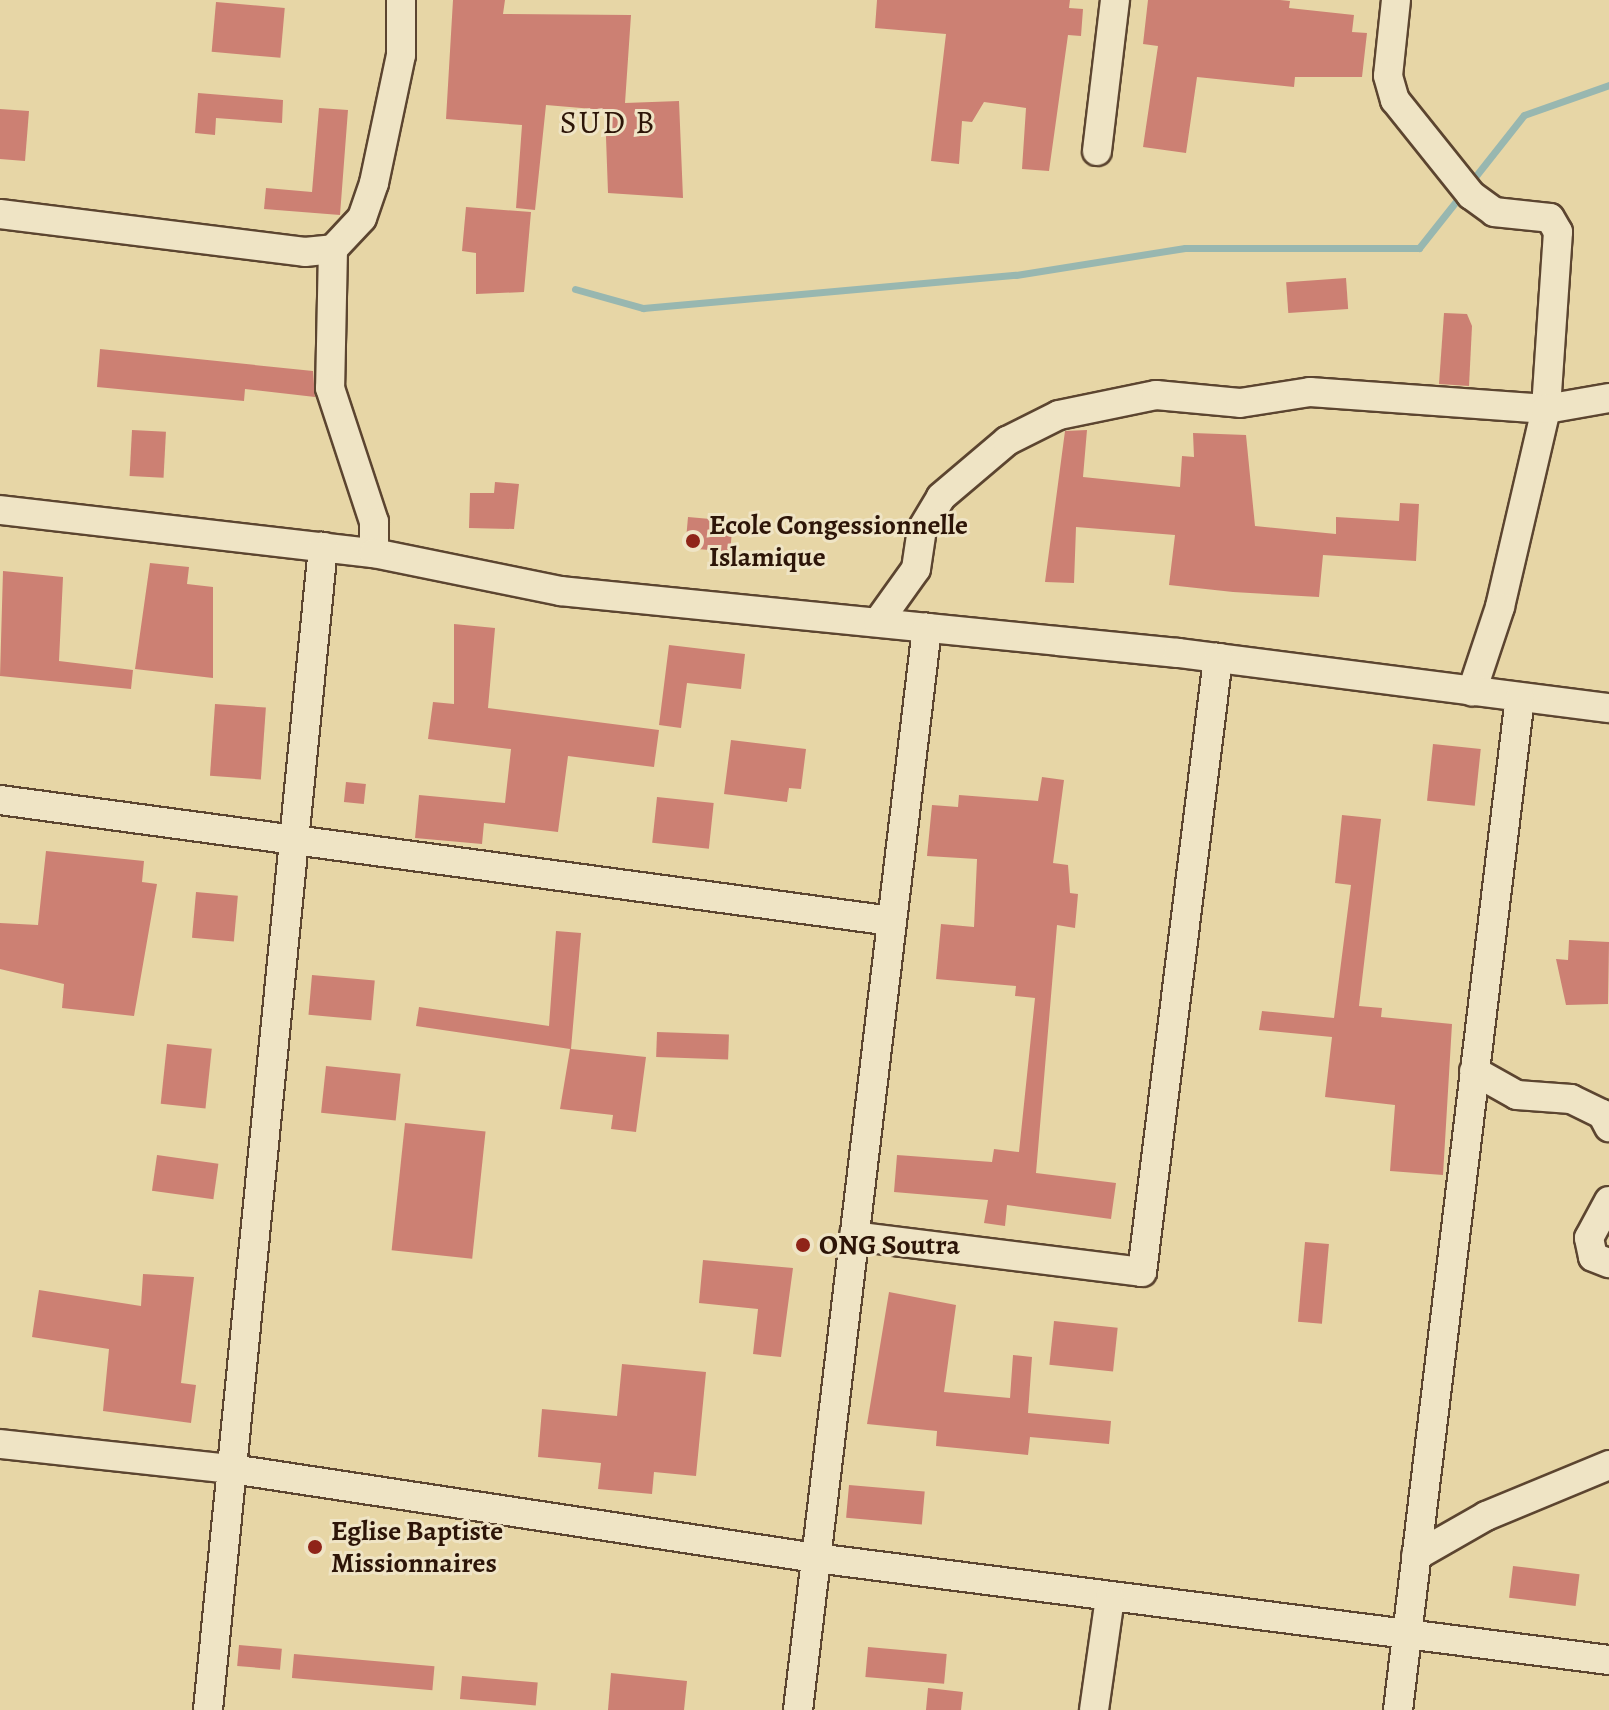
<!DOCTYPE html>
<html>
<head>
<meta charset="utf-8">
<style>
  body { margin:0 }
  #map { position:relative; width:1609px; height:1710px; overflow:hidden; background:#e7d6a6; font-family:Alegreya,serif }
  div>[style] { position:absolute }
  .stream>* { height:7px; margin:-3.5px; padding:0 3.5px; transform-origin:3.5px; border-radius:3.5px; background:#98b7b0 }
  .building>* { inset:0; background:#cc8073; transform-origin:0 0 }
  .roads { filter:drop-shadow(2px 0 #5c4530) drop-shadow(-2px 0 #5c4530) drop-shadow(0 2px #5c4530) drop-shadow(0 -2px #5c4530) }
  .minor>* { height:28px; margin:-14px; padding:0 14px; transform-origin:14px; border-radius:14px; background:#efe4c5 }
  .dots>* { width:22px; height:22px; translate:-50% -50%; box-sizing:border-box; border:4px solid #efe4c5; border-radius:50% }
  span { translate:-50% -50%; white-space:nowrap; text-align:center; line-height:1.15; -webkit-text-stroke:6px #efe4c5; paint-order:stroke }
  .poi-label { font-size:28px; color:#2d1508; font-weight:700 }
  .left { translate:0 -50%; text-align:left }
  .quarter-label { font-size:32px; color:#2d1508; letter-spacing:2px }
</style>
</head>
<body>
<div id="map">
  <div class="stream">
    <div style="left:1471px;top:182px;width:85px;rotate:-51.7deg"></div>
    <div style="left:1524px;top:115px;width:90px;rotate:-19.4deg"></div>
    <div style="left:575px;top:289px;width:71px;rotate:15.6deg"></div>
    <div style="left:643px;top:308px;width:374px;rotate:-5.1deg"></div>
    <div style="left:1016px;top:275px;width:171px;rotate:-9.1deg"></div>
    <div style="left:1185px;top:248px;width:234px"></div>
    <div style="left:1419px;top:248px;width:68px;rotate:-51.6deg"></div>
  </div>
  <div class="building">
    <div style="clip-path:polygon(453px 0,505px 0,503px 14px,631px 15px,625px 103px,679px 101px,683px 198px,608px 193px,605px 110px,546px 105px,535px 210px,516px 208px,522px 125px,446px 119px)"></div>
    <div style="clip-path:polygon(877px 0,1070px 0,1069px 8px,1083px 9px,1081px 36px,1068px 35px,1049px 171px,1022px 169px,1026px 108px,984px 102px,972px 122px,962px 121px,959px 164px,931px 161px,946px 34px,875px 28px)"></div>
    <div style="clip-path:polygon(1148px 0,1280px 0,1290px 1px,1289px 8px,1354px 15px,1352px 32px,1367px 33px,1362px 77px,1295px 77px,1294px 87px,1197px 77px,1186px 153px,1143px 147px,1158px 46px,1143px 44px)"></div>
    <div style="left:216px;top:2px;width:69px;height:50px;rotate:5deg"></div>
    <div style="clip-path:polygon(198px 93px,283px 100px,282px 123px,216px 118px,215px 135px,195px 133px)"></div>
    <div style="clip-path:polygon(319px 108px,348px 110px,340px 215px,264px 209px,266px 188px,312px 192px)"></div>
    <div style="clip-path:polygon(0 109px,29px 111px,25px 161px,0 159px)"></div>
    <div style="clip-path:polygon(466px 207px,531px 212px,524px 292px,476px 294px,476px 253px,462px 251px)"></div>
    <div style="left:1346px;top:278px;width:31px;height:60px;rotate:86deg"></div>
    <div style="clip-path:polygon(1444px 313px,1467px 314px,1472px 326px,1469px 386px,1439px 384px)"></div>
    <div style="clip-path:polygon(100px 349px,313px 371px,315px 397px,245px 389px,244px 401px,97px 387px)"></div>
    <div style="left:132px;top:430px;width:34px;height:46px;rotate:3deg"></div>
    <div style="clip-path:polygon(1087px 430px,1083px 477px,1180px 487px,1182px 456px,1194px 457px,1193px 433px,1246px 435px,1255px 526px,1336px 534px,1336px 517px,1399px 521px,1400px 503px,1419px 504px,1416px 561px,1323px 555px,1319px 597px,1233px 592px,1169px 585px,1175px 535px,1076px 527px,1074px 583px,1045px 582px,1065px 431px)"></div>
    <div style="clip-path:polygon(495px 482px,519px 484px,514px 529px,469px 528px,470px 493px,494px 493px)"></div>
    <div style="left:688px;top:517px;width:45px;height:31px;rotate:5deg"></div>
    <div style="clip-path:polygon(150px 563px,189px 567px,187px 584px,213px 587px,213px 678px,135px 669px)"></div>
    <div style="clip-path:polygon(3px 571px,63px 577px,59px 661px,133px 670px,131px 689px,0 676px)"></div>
    <div style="clip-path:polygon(454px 624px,495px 628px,488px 708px,659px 730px,654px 767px,568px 756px,558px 832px,484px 823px,482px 844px,415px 838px,419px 795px,505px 803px,511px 749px,428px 739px,433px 702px,454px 704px)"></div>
    <div style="clip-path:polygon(669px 645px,745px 654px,741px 689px,687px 683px,681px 728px,659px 725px)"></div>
    <div style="left:215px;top:704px;width:51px;height:72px;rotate:4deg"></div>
    <div style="clip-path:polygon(731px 740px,806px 749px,801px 789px,789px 788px,787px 802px,724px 794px)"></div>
    <div style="left:1433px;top:744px;width:48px;height:57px;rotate:6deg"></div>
    <div style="clip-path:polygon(1042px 777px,1064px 780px,1053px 863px,1068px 865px,1070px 893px,1078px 894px,1075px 928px,1057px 925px,1036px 1173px,1116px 1183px,1111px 1219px,1007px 1205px,1005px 1226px,984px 1223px,988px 1200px,894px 1192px,897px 1155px,992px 1162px,994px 1149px,1019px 1152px,1035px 998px,1015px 996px,1016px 986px,936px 979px,941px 924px,974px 927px,977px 859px,927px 856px,932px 805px,958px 807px,959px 795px,1038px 801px)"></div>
    <div style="left:346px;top:782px;width:20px;height:20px;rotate:6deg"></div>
    <div style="left:657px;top:797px;width:57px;height:46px;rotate:6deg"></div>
    <div style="clip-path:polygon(1342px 815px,1381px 819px,1359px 1006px,1382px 1008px,1381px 1017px,1452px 1024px,1443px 1175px,1390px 1171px,1395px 1105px,1325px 1097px,1332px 1037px,1259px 1030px,1262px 1011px,1334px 1018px,1351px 885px,1335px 883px)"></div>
    <div style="clip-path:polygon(46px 851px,144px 861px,142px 882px,157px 884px,134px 1016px,62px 1008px,64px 984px,0 969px,0 923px,38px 925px)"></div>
    <div style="left:196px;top:892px;width:42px;height:46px;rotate:5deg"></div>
    <div style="clip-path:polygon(556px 931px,581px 933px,571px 1049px,646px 1057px,636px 1132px,611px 1129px,613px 1115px,560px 1109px,570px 1049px,416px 1026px,419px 1007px,549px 1026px)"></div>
    <div style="clip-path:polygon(1569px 940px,1609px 942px,1608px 1004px,1566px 1005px,1556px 959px,1568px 960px)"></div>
    <div style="left:312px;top:975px;width:63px;height:40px;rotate:5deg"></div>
    <div style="left:657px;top:1032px;width:72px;height:25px;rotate:2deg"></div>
    <div style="left:167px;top:1044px;width:45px;height:60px;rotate:6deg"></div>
    <div style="left:326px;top:1066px;width:75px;height:47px;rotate:6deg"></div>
    <div style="left:405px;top:1123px;width:81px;height:128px;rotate:6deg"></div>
    <div style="left:157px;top:1155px;width:62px;height:36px;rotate:8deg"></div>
    <div style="left:1305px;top:1242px;width:24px;height:80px;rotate:5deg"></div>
    <div style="clip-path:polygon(703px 1260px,793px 1268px,781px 1357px,753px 1354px,758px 1309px,699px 1303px)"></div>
    <div style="clip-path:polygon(143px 1274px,194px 1277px,181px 1383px,196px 1385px,191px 1423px,103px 1411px,109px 1349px,32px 1337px,39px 1290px,141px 1306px)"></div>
    <div style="clip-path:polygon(889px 1292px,956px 1305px,944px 1392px,1010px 1398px,1013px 1355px,1032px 1357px,1028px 1413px,1111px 1421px,1109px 1444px,1030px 1437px,1028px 1455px,936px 1446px,937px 1431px,867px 1424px)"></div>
    <div style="left:1054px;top:1321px;width:64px;height:44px;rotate:6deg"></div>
    <div style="clip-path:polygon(622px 1364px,706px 1372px,696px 1476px,654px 1472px,652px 1494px,598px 1489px,601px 1463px,538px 1457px,542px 1409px,617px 1416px)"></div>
    <div style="left:849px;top:1485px;width:76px;height:33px;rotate:5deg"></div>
    <div style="left:1513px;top:1566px;width:67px;height:32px;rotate:7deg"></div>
    <div style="left:239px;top:1645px;width:43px;height:21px;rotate:5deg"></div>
    <div style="left:868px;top:1647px;width:79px;height:30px;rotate:5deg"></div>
    <div style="left:294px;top:1654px;width:141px;height:24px;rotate:5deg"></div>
    <div style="clip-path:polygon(611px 1673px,687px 1681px,684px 1710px,608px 1710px)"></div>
    <div style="left:462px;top:1676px;width:76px;height:23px;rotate:5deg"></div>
    <div style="clip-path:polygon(928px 1688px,963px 1692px,961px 1710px,926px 1710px)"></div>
  </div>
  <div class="roads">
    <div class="minor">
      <div style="left:1396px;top:0;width:76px;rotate:96deg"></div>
      <div style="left:1388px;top:76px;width:25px;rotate:74deg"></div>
      <div style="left:1395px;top:100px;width:122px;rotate:51.3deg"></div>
      <div style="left:1471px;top:195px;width:29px;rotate:36deg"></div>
      <div style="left:1494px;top:212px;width:56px;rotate:6.1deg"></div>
      <div style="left:1550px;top:218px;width:16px;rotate:60deg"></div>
      <div style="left:1558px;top:232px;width:177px;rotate:93.9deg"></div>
      <div style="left:1546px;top:409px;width:203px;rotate:103.1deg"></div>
      <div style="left:1500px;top:607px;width:89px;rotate:108.4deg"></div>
      <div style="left:1097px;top:151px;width:152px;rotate:-83.2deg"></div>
      <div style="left:0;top:214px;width:307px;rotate:7.1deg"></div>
      <div style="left:305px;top:252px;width:28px;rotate:-6deg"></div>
      <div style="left:333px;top:249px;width:42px;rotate:-46.9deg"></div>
      <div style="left:362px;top:218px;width:37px;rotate:-71deg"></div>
      <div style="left:374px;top:183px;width:131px;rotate:-78.1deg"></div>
      <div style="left:401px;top:55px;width:55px;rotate:-90deg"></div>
      <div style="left:333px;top:249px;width:139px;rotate:91.2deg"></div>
      <div style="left:330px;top:388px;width:141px;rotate:71.8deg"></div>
      <div style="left:374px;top:522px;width:31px;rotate:90deg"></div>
      <div style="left:0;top:510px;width:376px;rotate:6.6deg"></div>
      <div style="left:374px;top:553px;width:190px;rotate:11.5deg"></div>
      <div style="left:560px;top:591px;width:621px;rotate:5.73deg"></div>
      <div style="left:1178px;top:653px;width:434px;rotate:7.3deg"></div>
      <div style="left:878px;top:622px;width:65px;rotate:-54.4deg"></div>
      <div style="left:916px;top:569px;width:40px;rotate:-81.5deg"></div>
      <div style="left:922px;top:529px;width:37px;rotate:-59deg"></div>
      <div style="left:941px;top:497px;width:87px;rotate:-40.3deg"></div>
      <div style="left:1007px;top:441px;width:58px;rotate:-26.6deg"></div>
      <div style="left:1059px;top:415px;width:99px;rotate:-11.7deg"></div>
      <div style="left:1156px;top:395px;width:84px;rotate:5.4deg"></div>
      <div style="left:1240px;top:403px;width:71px;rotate:-8.9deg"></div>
      <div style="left:1310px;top:392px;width:237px;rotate:4.1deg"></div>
      <div style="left:1546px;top:409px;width:64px;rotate:-9.9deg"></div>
      <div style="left:0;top:800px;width:900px;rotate:7.73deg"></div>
      <div style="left:1474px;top:1071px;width:49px;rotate:29.2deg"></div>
      <div style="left:1517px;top:1095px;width:54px;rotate:4.2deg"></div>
      <div style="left:1571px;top:1099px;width:34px;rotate:26deg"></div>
      <div style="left:1602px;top:1114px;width:15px;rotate:62deg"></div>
      <div style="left:1609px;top:1201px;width:42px;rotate:118.4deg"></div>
      <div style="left:1589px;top:1238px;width:19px;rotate:78deg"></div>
      <div style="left:1593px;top:1257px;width:17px;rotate:21deg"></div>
      <div style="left:854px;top:1236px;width:290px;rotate:7.1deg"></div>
      <div style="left:1142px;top:1272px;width:619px;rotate:-82.94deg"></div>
      <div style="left:0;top:1444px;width:233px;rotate:6.2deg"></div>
      <div style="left:232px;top:1469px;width:591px;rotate:8.67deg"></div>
      <div style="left:816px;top:1558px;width:800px;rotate:7.33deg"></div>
      <div style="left:1416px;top:1556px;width:81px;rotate:-29.7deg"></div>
      <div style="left:1486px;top:1516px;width:133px;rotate:-22.5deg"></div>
      <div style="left:208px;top:1710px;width:1169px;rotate:-84.35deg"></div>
      <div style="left:798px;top:1710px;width:1090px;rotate:-83.2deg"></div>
      <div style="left:1094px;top:1710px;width:113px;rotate:-81.9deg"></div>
      <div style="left:1398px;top:1710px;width:1019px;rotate:-83.13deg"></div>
    </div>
  </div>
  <div class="dots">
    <div style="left:693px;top:541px;background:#8f2418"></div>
    <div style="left:803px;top:1245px;background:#8f2418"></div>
    <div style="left:315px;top:1547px;background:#8f2418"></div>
  </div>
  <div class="poi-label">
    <span class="left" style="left:709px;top:541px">Ecole Congessionnelle<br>Islamique</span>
    <span class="left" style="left:819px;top:1245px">ONG Soutra</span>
    <span class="left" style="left:331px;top:1547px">Eglise Baptiste<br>Missionnaires</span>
  </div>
  <div class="quarter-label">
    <span style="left:608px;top:122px">SUD B</span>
  </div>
</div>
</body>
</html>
